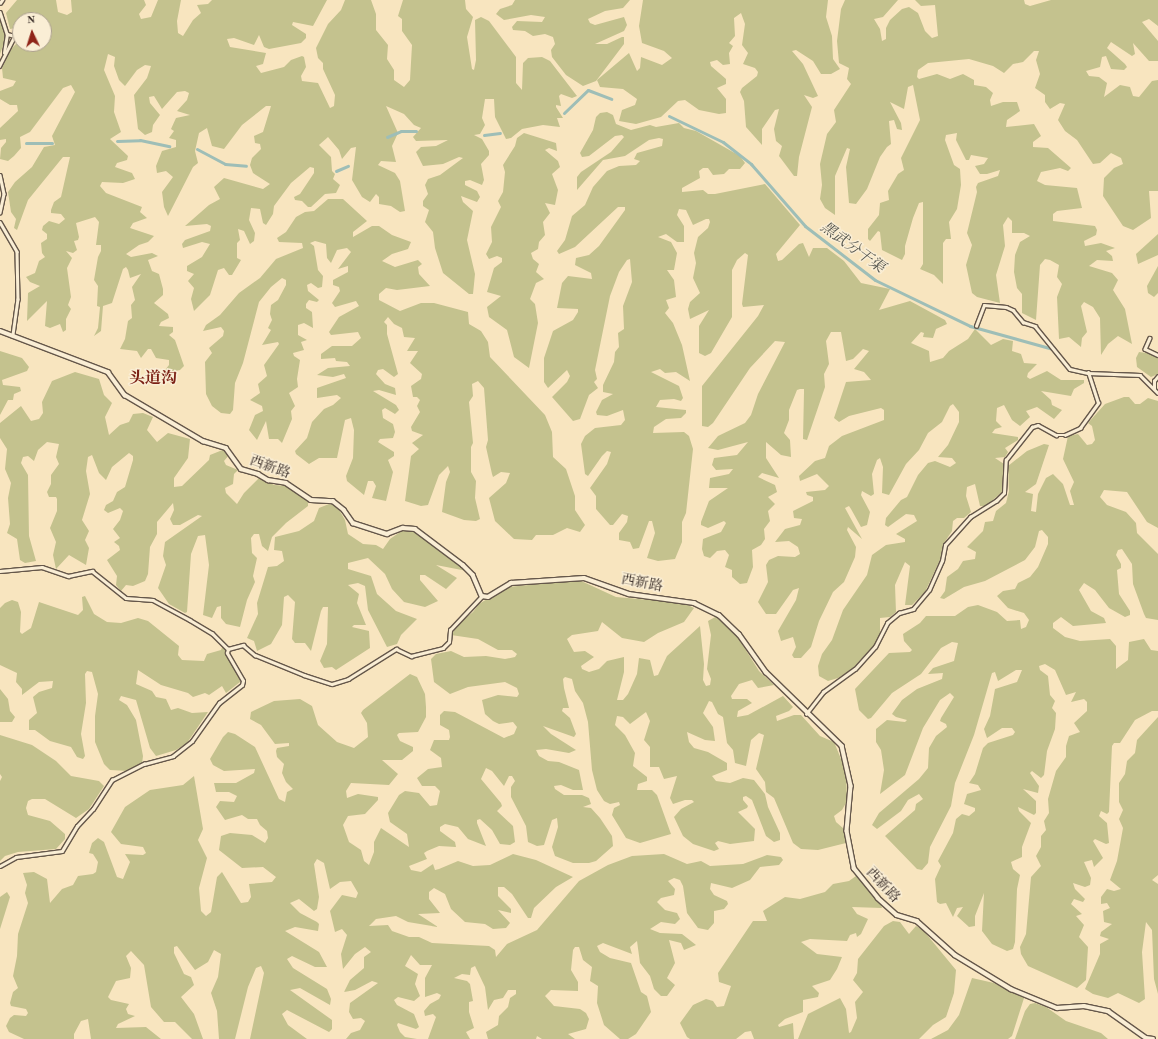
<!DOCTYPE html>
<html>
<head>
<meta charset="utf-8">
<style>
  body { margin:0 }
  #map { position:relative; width:1158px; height:1039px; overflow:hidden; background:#f8e5bf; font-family:"Old Standard TT","Noto Serif SC",serif }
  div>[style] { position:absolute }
  .green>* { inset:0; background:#c4c28e }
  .canal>* { height:3px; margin:-1.5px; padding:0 1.5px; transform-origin:1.5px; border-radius:1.5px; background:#9ebeb7 }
  .roads { filter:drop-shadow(1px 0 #65574a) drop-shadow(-1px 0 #65574a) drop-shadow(0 1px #65574a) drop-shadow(0 -1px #65574a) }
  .minor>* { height:2.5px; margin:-1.25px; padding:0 1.25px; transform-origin:1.25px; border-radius:1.25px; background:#faeed5 }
  .tertiary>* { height:3.5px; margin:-1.75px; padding:0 1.75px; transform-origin:1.75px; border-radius:1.75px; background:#faeed5 }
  span { translate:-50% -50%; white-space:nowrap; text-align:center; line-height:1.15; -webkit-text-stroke:3px #faeed5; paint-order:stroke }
  .street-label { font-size:14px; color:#342823 }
  .water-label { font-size:15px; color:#54554f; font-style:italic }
  .quarter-label { font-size:16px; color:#7a1f14; font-weight:700 }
  .north { position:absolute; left:12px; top:12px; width:40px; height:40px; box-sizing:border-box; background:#faeed5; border:1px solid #ab9f8e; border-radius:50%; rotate:356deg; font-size:11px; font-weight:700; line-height:16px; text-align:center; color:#342823 }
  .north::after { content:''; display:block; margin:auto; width:14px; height:18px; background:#8f2418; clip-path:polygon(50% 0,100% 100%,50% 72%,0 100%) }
</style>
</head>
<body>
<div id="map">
  <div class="green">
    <div style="clip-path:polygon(17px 0,56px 0,58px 12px,67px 15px,72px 12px,71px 0,144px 0,146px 5px,139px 14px,141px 19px,151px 17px,158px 0,181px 0,177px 21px,178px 33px,183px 36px,193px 20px,201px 13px,197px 5px,208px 4px,212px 0,327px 0,313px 26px,293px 22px,292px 25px,306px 34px,306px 38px,301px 43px,269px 49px,264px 47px,259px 35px,254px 45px,234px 38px,227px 39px,230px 47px,266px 53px,263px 64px,256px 66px,261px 73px,284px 67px,291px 60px,302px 56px,304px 57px,306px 67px,301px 76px,302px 81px,318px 83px,330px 108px,334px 106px,335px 95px,323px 69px,323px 63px,318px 58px,316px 48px,328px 24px,341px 10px,345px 0,371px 0,376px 14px,376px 30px,388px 45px,387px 59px,394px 70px,394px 80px,404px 87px,410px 80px,412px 45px,402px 31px,402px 19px,398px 16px,403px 0,465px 0,466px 9px,473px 17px,467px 37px,472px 69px,474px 70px,476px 60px,475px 20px,481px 17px,489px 21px,516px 57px,516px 83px,522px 90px,523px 63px,528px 58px,542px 57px,550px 61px,577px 96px,572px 98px,561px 94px,559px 96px,561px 106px,556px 105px,556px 107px,563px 118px,557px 118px,560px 127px,543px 125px,522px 129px,511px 138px,506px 139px,495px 117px,494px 99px,485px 99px,482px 118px,485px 125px,480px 134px,474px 135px,482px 139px,489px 151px,489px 155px,481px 164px,484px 180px,482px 185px,470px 180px,465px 181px,465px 185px,477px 191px,480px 197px,477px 202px,461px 196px,463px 202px,473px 211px,467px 240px,475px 274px,473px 294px,469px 294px,443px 273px,435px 248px,433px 232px,425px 222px,429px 210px,423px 206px,423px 201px,428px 194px,425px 185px,428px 179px,440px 175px,463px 158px,459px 157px,443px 164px,423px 166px,416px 152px,421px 147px,436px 146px,448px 140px,416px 141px,413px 137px,421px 128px,414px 125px,404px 114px,386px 106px,398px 133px,392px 146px,396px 162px,381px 161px,378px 165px,395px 173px,400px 181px,405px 211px,400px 212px,391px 206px,379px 204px,379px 197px,376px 194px,370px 202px,362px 197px,352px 180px,356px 147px,351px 148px,342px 159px,339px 150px,328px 137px,319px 145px,331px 157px,332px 171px,335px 174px,333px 179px,340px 185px,336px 193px,325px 194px,311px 207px,308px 207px,302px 201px,295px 200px,294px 197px,300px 194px,314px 173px,314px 168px,310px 167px,291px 183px,274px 206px,273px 214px,266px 225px,263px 223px,260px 209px,251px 208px,249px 220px,255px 233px,254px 241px,250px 244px,244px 231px,238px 229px,240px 240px,237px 243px,237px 258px,241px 260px,232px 275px,229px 275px,224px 268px,218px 270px,210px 295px,194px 311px,191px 299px,194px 288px,188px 281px,194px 274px,187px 271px,187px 266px,202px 257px,210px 244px,202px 242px,183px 248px,182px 244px,185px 240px,210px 231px,211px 226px,207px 224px,185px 226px,209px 205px,220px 199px,214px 187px,224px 178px,263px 189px,270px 184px,253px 173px,250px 165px,252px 158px,261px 149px,260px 144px,255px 143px,254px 136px,263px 132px,271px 106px,266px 106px,242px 125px,224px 149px,212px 146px,207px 128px,199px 133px,195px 151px,198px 163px,193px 167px,168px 216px,164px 207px,162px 192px,173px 177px,166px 171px,157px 173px,156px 166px,162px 151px,176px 147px,176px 140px,169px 138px,174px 131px,171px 129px,176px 118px,190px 115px,177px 111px,187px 100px,189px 93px,185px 91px,177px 92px,162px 109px,154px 96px,149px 97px,150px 103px,160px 115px,153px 125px,152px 132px,145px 135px,138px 129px,134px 95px,147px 78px,151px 66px,145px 65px,137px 70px,125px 86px,119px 80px,114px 66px,115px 57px,108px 54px,104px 70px,115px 96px,114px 112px,121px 132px,110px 139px,128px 156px,127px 160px,117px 163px,115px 167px,132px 173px,135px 179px,123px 183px,102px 182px,100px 186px,106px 193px,142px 207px,140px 212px,147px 218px,133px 223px,130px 228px,154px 236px,148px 242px,139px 245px,126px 254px,131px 257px,152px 253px,158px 256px,148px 260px,152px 271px,159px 274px,163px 289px,163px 295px,154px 303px,168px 314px,169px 318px,161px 322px,159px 326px,173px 327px,173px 332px,169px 335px,175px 340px,184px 366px,180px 370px,167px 373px,165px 370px,169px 365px,169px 360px,156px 358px,151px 349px,148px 349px,141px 358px,137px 351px,120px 349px,125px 339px,128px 321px,132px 318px,131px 305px,135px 300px,132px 287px,141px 274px,130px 278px,128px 270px,126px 267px,123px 269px,112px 303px,103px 306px,101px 331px,94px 336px,98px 328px,100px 307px,97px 306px,98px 286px,94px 280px,98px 257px,101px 251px,101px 245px,96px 245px,99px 222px,95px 217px,76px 223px,79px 237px,78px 240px,74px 241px,77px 250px,73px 253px,66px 251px,72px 258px,67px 268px,71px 297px,68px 305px,71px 309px,66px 319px,66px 330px,63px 332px,60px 324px,50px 328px,45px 326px,47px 301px,27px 321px,28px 293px,40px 286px,30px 282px,26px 277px,35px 273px,39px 261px,45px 257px,42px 253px,41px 243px,47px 239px,47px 234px,42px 230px,43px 226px,49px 221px,59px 224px,65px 219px,61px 214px,51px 213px,51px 210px,54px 202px,61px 197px,70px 157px,63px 157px,28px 200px,17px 230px,14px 228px,16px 219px,11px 212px,8px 192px,15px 182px,32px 167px,44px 147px,55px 145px,52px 136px,75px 92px,71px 85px,63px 88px,30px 132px,20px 137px,21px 148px,14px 156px,8px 161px,0 159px,1px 148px,6px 142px,6px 139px,0 140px,0 128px,18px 111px,17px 105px,10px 105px,0 99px,0 91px,13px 86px,16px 81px,3px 78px,2px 68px,11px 49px,20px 40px,20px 44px,44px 44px,44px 20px,20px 20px,20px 27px,10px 29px,6px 13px)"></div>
    <div style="clip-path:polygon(515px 0,630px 0,623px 8px,605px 11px,588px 19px,590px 23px,595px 25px,624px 17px,627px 25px,624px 31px,595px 44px,607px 44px,622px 37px,624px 37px,624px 44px,596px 81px,583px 86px,566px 75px,552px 57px,551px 50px,555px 44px,553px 37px,545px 34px,533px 36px,525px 31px,513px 30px,512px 27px,517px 21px,542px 22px,545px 17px,531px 15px,504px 20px,496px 14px,500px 9px,512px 5px)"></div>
    <div style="clip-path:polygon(643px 0,828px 0,826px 17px,832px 36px,833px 59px,840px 69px,831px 74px,821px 74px,813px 61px,796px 50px,792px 51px,803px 64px,818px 96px,813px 98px,804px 95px,812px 107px,799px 157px,797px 176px,794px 176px,779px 156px,782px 146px,776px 141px,774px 129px,779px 109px,775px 110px,762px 129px,762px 145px,746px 127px,744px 101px,740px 92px,742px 88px,757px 76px,758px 72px,755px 68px,743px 64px,748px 53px,742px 45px,745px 24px,741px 13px,734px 18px,735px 36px,729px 43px,733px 46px,729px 53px,730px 64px,723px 65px,717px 60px,710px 62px,711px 66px,726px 79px,726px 84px,717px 88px,726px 99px,726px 113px,719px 114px,699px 110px,685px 100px,678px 101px,661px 117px,636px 124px,619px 121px,622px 110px,635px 105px,637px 99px,623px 89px,600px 87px,597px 80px,629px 53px,637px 71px,640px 68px,641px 57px,662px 65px,672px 58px,664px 51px,642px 43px,639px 26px)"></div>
    <div style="clip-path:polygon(845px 0,898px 0,883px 17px,874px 19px,880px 29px,882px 41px,886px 39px,886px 28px,890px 20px,902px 9px,909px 7px,918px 13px,925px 31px,932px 38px,938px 36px,935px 5px,921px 6px,915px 0,1024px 0,1025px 4px,1030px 6px,1051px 0,1158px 0,1158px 26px,1149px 19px,1142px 22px,1158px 41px,1158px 61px,1149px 61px,1133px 43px,1135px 54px,1132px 56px,1111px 42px,1107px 48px,1125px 64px,1127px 67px,1124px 70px,1111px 69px,1106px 56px,1102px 57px,1100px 67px,1086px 71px,1089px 76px,1099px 77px,1107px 83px,1104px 97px,1120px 85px,1130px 87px,1133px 96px,1139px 97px,1152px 81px,1158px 80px,1158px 191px,1149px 191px,1151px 218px,1133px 230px,1123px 226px,1103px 196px,1104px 178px,1114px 168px,1123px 164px,1121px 158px,1111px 153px,1100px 163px,1093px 164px,1077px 140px,1065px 131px,1058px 120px,1065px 104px,1060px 103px,1050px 109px,1045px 102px,1045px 95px,1035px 88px,1040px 74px,1036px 60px,1039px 51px,1034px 51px,1023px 62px,1013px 64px,1004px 73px,993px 66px,969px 59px,928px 63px,918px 70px,917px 77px,919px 79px,937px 74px,950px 79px,963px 74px,974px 80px,974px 85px,986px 87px,993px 93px,990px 100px,991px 106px,1003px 102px,1017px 102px,1020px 111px,1007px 120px,1006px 127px,1034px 124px,1041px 136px,1033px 142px,1033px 147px,1048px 148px,1071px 168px,1068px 171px,1060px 168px,1041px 172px,1037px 181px,1045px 185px,1077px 188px,1082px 208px,1057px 211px,1053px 214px,1053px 221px,1095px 226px,1097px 230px,1096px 235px,1084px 241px,1085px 246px,1101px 243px,1115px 248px,1106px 251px,1112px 256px,1113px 261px,1097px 260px,1089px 266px,1112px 273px,1118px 280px,1113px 290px,1125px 309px,1132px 344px,1118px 336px,1108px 344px,1101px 355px,1100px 318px,1093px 307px,1084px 302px,1081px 306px,1087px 332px,1082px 338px,1081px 347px,1069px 337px,1059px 339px,1057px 297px,1062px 284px,1057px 277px,1059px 265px,1050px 260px,1045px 259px,1040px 265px,1036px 320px,1022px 313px,1022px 294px,1017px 288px,1014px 272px,1015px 255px,1020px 242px,1030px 236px,1024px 233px,1012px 233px,1012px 221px,1008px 217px,1003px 225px,1005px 246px,996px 275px,1000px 303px,977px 297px,972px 293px,966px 265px,972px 245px,967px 233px,977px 192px,976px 187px,978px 183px,998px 176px,1000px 170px,987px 174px,980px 174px,975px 166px,984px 164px,988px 158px,971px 155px,969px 160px,966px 160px,956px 140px,957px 133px,946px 135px,945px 140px,954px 165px,960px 169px,961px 185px,957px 209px,949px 222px,951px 239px,946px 239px,943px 243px,943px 284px,934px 275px,920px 269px,923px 264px,923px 202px,919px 203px,913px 218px,905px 246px,905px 254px,902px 260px,882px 250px,880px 232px,878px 231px,870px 241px,868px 239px,868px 229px,879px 215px,880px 203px,889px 200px,888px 191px,898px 174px,904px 170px,901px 158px,920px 120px,913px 85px,908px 87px,904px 109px,890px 102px,901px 123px,902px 130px,897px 129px,894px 120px,889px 121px,891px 144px,887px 147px,880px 157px,867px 189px,856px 204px,849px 203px,846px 167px,850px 149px,847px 148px,835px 176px,835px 215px,825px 208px,820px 199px,822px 185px,820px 164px,827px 134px,836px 122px,834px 110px,851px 84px,847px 79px,849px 68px,839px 63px,837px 41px,841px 9px)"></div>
    <div style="clip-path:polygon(0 17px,6px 38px,0 54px)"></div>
    <div style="clip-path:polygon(607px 112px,613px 115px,616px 124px,631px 130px,650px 125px,656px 127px,679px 123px,684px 128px,696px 131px,740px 156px,745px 163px,740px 169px,729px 169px,724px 174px,713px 175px,708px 168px,703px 168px,699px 171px,700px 178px,682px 188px,682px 192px,703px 190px,708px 194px,715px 194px,765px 184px,800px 225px,776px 254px,778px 261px,782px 260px,799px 244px,803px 243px,809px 257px,813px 248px,827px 248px,844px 261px,861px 283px,890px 289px,879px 310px,910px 301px,945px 320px,947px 324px,936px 329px,933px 338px,923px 337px,924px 333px,921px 332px,911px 343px,929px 351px,930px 362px,943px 358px,949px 351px,968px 339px,975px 329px,991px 345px,1003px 339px,1013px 341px,1012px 351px,1021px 354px,1024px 363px,1037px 364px,1028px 373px,1027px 377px,1030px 379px,1047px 371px,1061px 380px,1084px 380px,1084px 383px,1074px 389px,1071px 396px,1041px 391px,1051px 400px,1052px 405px,1062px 410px,1054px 419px,1037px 407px,1026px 411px,1030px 417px,1020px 426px,1012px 420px,1004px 405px,997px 408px,996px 421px,1002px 427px,995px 429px,992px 433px,1018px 437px,1018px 440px,1005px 448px,1008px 452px,1005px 457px,995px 458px,1004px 464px,1002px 492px,986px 506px,980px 506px,975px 484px,967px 487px,966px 496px,971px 512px,964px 518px,957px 518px,953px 521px,952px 531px,944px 543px,940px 560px,925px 592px,912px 605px,905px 605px,910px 566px,905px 562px,895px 585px,896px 612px,890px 617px,880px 618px,880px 634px,875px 644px,851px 670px,838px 678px,828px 681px,819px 676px,818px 666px,822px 654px,832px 640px,843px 610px,867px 575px,872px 555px,886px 545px,905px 542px,905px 539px,896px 534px,917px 521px,914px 515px,906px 514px,888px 527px,885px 525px,886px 518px,901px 500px,907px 497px,918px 475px,928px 463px,935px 461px,950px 467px,956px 463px,952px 458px,938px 457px,948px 445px,959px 422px,959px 412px,953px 404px,950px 406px,942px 422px,928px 433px,919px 450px,906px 464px,889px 495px,882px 493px,883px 467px,880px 458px,877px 460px,872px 474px,874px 494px,871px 496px,862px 491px,861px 495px,870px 512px,867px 525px,861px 527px,851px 509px,849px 506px,845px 508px,862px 539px,848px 527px,847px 530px,856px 547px,855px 557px,844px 582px,833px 592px,819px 621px,811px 647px,801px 658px,794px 658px,792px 655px,796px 647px,793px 637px,781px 641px,778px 631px,796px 600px,799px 588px,793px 590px,776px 614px,766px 614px,758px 602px,768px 582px,766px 565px,769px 560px,778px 556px,795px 557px,800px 554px,798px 547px,789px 541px,775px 542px,785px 529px,800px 525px,802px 519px,794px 518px,793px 511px,813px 501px,813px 497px,807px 495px,806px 492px,825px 490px,829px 486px,817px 474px,800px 481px,799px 476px,815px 461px,825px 458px,829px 446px,842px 436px,884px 420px,884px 410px,881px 408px,849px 416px,839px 422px,834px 418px,846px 382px,871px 380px,864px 372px,854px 369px,869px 351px,863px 349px,853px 359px,846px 361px,841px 332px,831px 332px,826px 341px,829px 364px,824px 374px,825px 387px,807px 440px,803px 439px,804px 392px,804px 389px,800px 389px,797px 390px,789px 410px,789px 420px,784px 433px,790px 440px,791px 457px,781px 455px,766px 442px,766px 458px,779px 478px,762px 473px,758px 477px,775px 485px,777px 492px,768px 497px,775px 504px,768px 511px,770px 521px,764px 529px,765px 539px,761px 545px,752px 550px,753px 567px,747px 583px,740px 584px,732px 577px,732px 570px,725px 567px,729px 555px,725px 550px,717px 551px,710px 558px,704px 556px,702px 549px,703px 539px,721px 532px,726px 523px,724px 521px,708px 528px,701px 525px,701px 522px,709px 501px,728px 488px,709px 488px,710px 478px,729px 474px,733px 469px,716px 470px,712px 465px,714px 458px,737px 455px,748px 442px,718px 450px,708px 448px,718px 436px,745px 423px,751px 415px,758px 394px,785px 342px,775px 341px,750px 368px,713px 423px,708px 427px,702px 426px,702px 386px,758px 316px,764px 305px,743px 307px,742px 304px,748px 255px,745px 253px,737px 260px,732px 270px,732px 317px,711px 353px,705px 356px,699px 353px,699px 326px,709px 310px,690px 319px,688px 309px,690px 302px,700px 293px,693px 278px,696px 263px,694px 253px,698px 237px,708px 228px,710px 222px,709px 219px,706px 219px,693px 225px,686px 210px,679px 209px,677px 215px,684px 226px,684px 242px,677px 242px,666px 234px,658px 237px,671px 242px,677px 253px,674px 270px,667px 270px,674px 280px,676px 297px,666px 300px,669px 308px,665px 313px,673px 323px,682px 345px,690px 381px,676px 372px,665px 373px,660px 369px,651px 372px,679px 386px,683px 398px,681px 401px,674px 399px,660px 400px,656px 407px,686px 410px,686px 413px,681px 418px,666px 419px,654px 427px,653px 433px,684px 432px,689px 436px,693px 449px,686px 513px,682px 522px,682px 542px,675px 559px,658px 561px,647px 558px,655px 533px,652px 521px,649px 521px,639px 548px,633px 549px,630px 542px,619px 540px,619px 533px,627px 522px,628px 516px,622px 514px,613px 525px,610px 525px,596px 509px,596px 496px,590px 488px,607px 464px,611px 452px,607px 451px,602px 456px,588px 476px,585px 474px,581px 444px,585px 436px,595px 428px,621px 425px,625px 420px,623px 410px,607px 416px,597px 415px,596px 412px,602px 400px,613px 394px,603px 392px,603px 385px,614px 362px,615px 352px,619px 347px,618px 333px,624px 329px,623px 306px,632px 282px,630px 259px,627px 260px,619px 272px,610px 296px,595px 370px,597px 379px,594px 382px,598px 388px,589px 395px,580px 419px,573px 421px,552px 397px,567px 382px,570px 376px,567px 370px,548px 388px,544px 382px,544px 358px,553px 331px,573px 320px,578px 312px,578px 309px,557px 308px,562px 283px,568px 276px,592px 279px,591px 273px,575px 265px,576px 258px,589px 255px,599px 246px,625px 210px,625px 207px,618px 207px,575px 247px,559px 254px,557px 251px,565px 240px,572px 216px,585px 205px,593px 187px,607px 171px,619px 166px,636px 165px,640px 161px,634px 159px,637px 153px,662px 146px,663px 139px,659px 138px,649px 140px,625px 156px,603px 160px,577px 190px,577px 177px,581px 172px,611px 152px,624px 137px,622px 135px,615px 136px,589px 156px,582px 157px,580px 153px,593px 130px,596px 117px,600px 113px)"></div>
    <div style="clip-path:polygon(524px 133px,556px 143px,557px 151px,549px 148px,545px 150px,558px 161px,560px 167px,552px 174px,558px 190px,555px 205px,545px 203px,550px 213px,543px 222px,545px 235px,539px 242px,538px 249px,531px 253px,533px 259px,539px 264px,536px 272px,544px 279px,536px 283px,530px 299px,535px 304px,538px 323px,529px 368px,514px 357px,507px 330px,489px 317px,487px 307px,501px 296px,487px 292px,494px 268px,502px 262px,502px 258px,497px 256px,489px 259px,486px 254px,492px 242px,491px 227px,501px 207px,498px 201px,503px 192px,505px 172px,503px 165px,515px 146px,517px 138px)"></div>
    <div style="clip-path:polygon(328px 199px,343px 199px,367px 221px,353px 232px,353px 237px,372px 226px,379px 226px,392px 235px,411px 242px,408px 249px,392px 254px,382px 261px,395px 267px,418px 260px,422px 264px,418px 267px,419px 274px,430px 286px,397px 290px,386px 288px,379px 294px,379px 300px,400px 311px,421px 303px,434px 303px,468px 312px,469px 324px,481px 331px,488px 342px,490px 357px,545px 415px,552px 432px,553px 457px,566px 469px,575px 496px,575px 510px,585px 525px,580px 532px,567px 528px,553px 535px,536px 535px,532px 540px,514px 539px,495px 521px,489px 498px,506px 483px,510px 473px,501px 472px,493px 477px,492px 474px,486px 447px,488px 440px,484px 388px,478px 381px,472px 384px,473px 396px,469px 402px,473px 443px,471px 447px,471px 472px,476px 481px,475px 498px,480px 519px,476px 521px,464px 520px,442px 512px,446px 482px,450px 472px,448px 466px,439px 475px,428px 505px,421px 506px,405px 501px,411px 456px,419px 449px,412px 443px,423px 435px,412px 431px,411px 427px,420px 412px,417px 406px,420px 400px,417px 397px,413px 397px,411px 386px,421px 379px,422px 374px,410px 363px,418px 351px,407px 351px,415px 338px,404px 337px,402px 328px,394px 324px,388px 317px,384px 322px,387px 325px,387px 334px,398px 374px,394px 377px,383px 369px,378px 370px,376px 374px,385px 384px,395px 388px,396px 395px,379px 390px,373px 391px,396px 405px,399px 410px,395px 414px,385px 408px,382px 410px,383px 418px,393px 424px,395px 432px,393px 438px,380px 439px,378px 442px,394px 452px,394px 456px,388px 460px,393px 472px,386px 501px,372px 498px,376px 486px,373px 481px,368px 481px,364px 495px,347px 481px,346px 476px,353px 458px,354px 430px,351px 418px,345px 420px,337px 458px,319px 458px,309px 464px,296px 454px,295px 451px,307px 438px,312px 422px,324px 409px,333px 405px,341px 398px,337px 395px,317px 398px,317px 388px,346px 378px,344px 374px,333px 377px,317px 375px,328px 368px,350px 366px,347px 362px,336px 361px,335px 358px,321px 359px,321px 354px,332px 346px,352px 346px,361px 338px,358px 332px,331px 335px,329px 332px,339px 317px,359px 306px,356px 301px,335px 307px,332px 303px,340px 291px,339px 287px,333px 285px,333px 280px,348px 272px,348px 266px,338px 269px,351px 252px,347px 248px,337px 250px,331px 263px,327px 258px,326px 244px,315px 241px,310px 243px,314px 246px,318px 270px,323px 276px,322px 287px,318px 288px,311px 283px,307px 285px,308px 291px,319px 300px,317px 302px,309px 300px,306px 304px,306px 308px,312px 312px,313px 328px,304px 323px,298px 325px,298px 335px,307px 340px,301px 342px,304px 350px,293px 353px,294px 356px,300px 360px,297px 379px,298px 387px,289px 393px,295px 406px,291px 411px,292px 419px,282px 443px,278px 439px,269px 439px,266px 421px,257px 440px,249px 430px,255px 415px,263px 411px,262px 406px,250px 400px,260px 393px,258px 384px,267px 376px,264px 365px,279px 344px,278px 342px,262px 345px,271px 330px,268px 328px,272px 320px,270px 314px,271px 305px,278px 300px,286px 285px,286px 280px,282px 278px,271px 287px,259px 302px,243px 363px,235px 383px,233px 410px,230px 414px,221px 413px,212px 406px,206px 394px,205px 362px,212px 353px,209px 348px,223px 336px,224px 331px,221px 327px,203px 331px,206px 325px,220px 315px,239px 293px,260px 278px,276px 259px,303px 248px,302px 243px,279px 242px,277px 238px,286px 232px,296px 217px,305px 212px,314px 211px)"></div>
    <div style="clip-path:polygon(1158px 234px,1158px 255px,1138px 264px,1136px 254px)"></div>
    <div style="clip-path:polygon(1158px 266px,1158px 293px,1154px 297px,1148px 293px,1147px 286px)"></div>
    <div style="clip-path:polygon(0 351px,22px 358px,29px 367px,27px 371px,2px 380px,3px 385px,20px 387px,21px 391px,14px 394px,13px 400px,8px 400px,0 415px)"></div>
    <div style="clip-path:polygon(1139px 352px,1154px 354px,1158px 358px,1158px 374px,1151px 377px,1137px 367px,1136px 358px)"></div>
    <div style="clip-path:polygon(75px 372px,99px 379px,104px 395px,112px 403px,105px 417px,109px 435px,120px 425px,129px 422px,133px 414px,143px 413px,153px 417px,147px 430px,157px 442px,168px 433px,190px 439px,188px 458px,174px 478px,174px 487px,182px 486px,209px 460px,210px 455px,225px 449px,229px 455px,224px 461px,226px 465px,238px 470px,234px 474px,233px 484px,225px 488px,226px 493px,237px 504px,244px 493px,260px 477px,274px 485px,288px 486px,308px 499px,308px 506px,286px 523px,272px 537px,268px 551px,262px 546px,259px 534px,254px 534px,251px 538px,252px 553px,257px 558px,253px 576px,255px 582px,247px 600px,240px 627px,226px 624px,221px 618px,221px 606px,217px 607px,212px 618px,203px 615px,209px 565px,205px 535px,198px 536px,191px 554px,187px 612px,185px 613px,169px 604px,158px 588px,166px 565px,163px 556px,165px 542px,202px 516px,198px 515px,180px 525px,173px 525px,170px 519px,174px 510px,173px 503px,157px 522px,157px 534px,150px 547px,148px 574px,145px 581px,133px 586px,126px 585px,121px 591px,116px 585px,117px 576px,107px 560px,120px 550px,119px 546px,114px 542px,120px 538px,113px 529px,120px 520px,123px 511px,120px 508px,108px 513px,104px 510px,106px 505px,113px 501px,117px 492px,125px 487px,133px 460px,133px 456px,129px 453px,112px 467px,106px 480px,99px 473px,92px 455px,88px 457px,86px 471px,90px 494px,82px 520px,89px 531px,85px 540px,89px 548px,86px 565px,69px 555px,56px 569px,53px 555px,56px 542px,50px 528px,57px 511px,57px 499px,56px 497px,49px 497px,47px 492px,51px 484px,51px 475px,59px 464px,56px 457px,59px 444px,47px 442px,38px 450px,34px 461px,28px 456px,23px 457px,21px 463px,28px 475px,29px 536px,36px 561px,25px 563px,20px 560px,17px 539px,7px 533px,10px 524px,8px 498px,11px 483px,5px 469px,7px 449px,0 438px,0 423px,21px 406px,31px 421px,39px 419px,43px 413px,42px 402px,52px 381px)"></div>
    <div style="clip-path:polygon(1124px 397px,1129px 397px,1135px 404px,1140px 404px,1148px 398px,1158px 401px,1158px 528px,1147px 522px,1127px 492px,1104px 490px,1100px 497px,1107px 505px,1126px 512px,1136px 523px,1137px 533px,1158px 554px,1158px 620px,1146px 618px,1144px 614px,1133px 584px,1132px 564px,1122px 549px,1118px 550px,1116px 555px,1121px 564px,1121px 568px,1117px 570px,1119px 594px,1130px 611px,1130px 615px,1125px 617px,1109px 608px,1095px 590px,1084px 583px,1079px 590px,1091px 611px,1104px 618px,1106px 623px,1073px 626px,1061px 617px,1053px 623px,1053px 628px,1065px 637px,1080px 641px,1110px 639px,1116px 646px,1116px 669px,1128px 660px,1129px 642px,1144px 639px,1151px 650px,1158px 651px,1158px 711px,1152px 711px,1135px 720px,1120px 743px,1114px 743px,1112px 746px,1109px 812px,1107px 814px,1101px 811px,1099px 816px,1107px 823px,1109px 843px,1106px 844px,1095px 839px,1093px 841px,1103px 858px,1094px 867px,1092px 860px,1084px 862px,1091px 878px,1090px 885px,1085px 887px,1073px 883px,1075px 889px,1085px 899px,1083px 902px,1074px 899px,1071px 904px,1082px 914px,1076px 916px,1084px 925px,1079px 937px,1088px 947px,1086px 980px,1077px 988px,1028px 966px,1021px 954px,1020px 947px,1026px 934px,1031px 877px,1041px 866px,1036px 856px,1041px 847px,1041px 836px,1046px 830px,1044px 821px,1049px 813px,1048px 799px,1056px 771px,1066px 757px,1066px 746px,1069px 736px,1080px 732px,1074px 723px,1087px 711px,1087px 702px,1084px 699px,1071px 702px,1076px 692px,1066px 695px,1055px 670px,1045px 664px,1039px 666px,1040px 670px,1048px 676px,1050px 695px,1055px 701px,1052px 708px,1056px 713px,1055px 729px,1047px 751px,1044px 775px,1041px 778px,1032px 771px,1030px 773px,1039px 786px,1038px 793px,1023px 789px,1036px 801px,1036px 813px,1034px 815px,1018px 807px,1019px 811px,1031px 823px,1022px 847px,1022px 857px,1011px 862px,1013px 869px,1020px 875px,1017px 889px,1015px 942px,1013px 949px,1007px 951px,992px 944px,982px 931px,984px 893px,975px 916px,975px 926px,969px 927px,957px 916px,963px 907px,957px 908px,953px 917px,946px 903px,940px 904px,937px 902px,935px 879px,941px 866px,938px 861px,953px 833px,956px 819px,962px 814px,969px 816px,975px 811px,975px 808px,964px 804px,967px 794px,981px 790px,978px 785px,969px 783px,975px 774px,983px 748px,988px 743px,1013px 735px,1015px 732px,1012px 728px,1002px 728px,987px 738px,984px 729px,990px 716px,995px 689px,1017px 682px,1022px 670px,1016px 670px,998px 681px,995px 672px,992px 673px,974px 735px,955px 783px,951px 806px,930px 847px,928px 863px,922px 870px,917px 869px,885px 836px,915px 810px,916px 804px,923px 799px,919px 794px,908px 800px,901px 811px,877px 829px,872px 825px,879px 813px,919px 779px,928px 768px,929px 748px,936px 736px,947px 727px,946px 724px,940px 721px,941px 718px,954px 697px,950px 693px,940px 700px,923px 728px,905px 775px,880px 794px,884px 770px,881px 750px,876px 742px,876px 729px,887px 720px,905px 722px,907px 720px,896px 717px,892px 714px,894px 711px,902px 700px,917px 689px,942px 679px,943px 673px,928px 674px,933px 668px,954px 661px,958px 643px,952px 642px,941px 648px,921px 674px,892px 693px,871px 718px,868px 719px,859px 710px,855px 689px,889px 653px,910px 652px,912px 650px,904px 641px,903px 634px,920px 623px,926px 616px,955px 616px,968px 607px,978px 605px,997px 612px,1007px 621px,1020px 620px,1021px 629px,1026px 627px,1029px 620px,1024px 613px,1008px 608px,997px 596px,1003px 591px,1015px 589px,1018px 583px,1030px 577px,1038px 567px,1048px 544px,1048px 537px,1042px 530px,1039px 531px,1035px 547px,1025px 560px,985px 581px,964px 587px,944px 599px,940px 598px,945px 591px,947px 577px,958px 569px,963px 561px,975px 559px,976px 552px,967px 547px,983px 531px,985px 522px,993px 521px,996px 511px,1006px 503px,1009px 491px,1008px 466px,1027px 451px,1044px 444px,1049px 445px,1036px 484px,1025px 492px,1033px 494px,1031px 511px,1036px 512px,1038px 494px,1046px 478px,1053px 474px,1063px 484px,1070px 505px,1074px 505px,1070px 491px,1074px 482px,1063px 459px,1068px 436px,1078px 434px,1087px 445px,1092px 444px,1095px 440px,1092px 426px,1088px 423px,1105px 404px)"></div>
    <div style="clip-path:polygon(329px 504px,337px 506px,345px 520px,348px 534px,363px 544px,376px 545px,383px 549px,390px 539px,403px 530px,416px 530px,467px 571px,436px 565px,457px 578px,446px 589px,425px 575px,420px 575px,420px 580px,438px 601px,425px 607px,404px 602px,392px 589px,385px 574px,368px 558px,348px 563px,348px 569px,371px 576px,377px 594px,396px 611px,417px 619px,401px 635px,397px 644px,387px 647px,368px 610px,365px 586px,358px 583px,348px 585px,359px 594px,357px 603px,366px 625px,354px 625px,352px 627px,369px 631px,370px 648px,336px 670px,332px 667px,324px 668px,320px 661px,327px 644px,328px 607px,323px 607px,321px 611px,311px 651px,305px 643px,295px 643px,292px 639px,295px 602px,288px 595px,284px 597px,282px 625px,271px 644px,257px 651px,254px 641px,247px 638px,258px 614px,257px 603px,268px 567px,277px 566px,284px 561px,282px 551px,274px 550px,275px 537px,299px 531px,314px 521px,319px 508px)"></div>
    <div style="clip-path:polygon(579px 580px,616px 597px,684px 603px,694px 608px,684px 622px,658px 633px,644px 642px,622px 638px,602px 622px,598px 631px,572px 635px,567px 639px,574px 652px,585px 651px,594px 657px,581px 666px,582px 669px,589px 672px,599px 669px,607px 661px,624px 657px,624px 672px,617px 700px,623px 700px,628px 694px,637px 674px,639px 658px,650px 660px,654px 676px,658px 675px,667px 656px,700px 626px,704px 664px,703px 680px,706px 686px,710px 685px,711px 679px,707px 669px,711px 635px,708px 621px,717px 616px,732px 628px,759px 671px,774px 685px,758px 688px,752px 680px,739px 684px,731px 696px,732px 699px,747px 699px,752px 703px,738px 711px,737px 717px,748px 715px,783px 696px,793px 707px,789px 711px,776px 716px,777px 721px,794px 715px,801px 715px,820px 736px,834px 742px,846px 771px,847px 801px,842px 810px,834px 816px,836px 822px,844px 829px,846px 843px,818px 850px,801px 849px,793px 843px,774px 798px,766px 792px,765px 782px,756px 769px,764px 735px,759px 733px,751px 740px,746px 766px,735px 763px,733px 750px,727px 743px,723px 717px,718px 714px,712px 702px,709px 701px,703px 713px,713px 727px,715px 741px,705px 740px,687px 732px,689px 742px,694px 748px,708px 752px,727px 763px,727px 770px,712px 776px,716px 781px,730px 783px,743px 778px,754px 780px,765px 794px,768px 807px,780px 833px,780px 840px,774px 842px,766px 836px,752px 800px,746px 796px,743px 797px,743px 800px,748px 806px,747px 808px,738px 812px,755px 829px,754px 841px,730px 844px,718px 841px,715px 843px,719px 849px,714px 851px,693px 844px,683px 836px,674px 817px,681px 809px,694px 802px,692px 800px,685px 800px,673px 804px,670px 798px,677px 776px,664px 779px,659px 767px,650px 767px,650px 747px,644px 740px,650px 721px,646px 712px,630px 724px,623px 717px,617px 716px,615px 725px,625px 735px,635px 753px,633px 766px,647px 777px,647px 781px,638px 784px,637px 790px,652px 790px,657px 795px,671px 834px,640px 843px,626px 838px,612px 815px,614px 808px,620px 805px,619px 802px,610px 804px,604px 801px,597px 790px,592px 770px,588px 722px,583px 703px,575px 691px,572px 679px,565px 677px,563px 679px,564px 688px,569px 708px,563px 708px,562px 711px,570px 718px,576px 734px,574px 737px,543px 726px,551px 734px,576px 750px,569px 753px,546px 749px,536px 750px,539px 756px,548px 761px,559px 762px,579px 770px,583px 790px,573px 790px,561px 785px,554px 786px,555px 789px,564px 795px,582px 795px,589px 798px,591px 804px,583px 807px,591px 808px,600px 818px,612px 836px,613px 846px,596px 861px,589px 863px,573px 863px,555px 856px,552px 847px,558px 827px,557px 818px,552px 820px,544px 845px,537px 846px,528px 842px,526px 826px,511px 797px,511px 787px,515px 781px,512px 776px,509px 776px,504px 786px,492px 771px,486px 768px,481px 779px,501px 803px,502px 806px,497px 811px,513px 826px,515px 842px,510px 845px,500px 844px,492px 830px,480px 819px,477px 820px,477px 823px,486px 846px,468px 839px,458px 827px,445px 824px,440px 827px,440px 831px,455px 842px,456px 847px,439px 846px,427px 851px,424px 853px,427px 859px,409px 866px,411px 870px,421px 872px,433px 864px,435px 870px,439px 869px,458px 861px,473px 866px,490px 865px,513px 854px,536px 860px,573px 877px,556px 887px,534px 908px,531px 918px,528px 918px,512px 894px,504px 887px,498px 887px,498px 896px,511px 909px,511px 913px,498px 910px,510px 923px,506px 928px,493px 929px,485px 924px,465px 922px,451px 909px,445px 894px,434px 888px,429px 892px,429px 899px,440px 913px,418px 914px,438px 927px,408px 922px,396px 916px,376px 919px,369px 926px,388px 925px,392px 931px,409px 937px,419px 937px,432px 943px,489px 946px,495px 950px,496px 957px,507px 944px,537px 930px,579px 881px,608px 865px,632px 856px,664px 854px,687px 864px,701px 861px,710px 866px,743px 864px,767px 855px,781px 857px,783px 860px,779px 865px,760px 867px,750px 880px,732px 888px,711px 883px,710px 889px,714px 895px,727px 901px,728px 904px,724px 909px,714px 911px,714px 923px,708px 930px,698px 928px,687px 913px,683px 886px,680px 880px,674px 878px,668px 881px,675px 889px,674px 895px,661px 898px,657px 902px,665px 910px,677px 913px,680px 919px,675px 924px,661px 922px,650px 929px,660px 933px,682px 934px,696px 945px,684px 950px,681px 943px,669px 940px,675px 963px,667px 978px,675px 985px,667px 996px,661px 996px,654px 989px,650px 976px,640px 963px,637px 941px,630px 947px,632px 954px,603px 943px,597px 946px,600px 952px,610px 958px,631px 963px,641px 992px,647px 996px,651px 1012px,636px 1034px,628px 1039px,620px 1039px,604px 1025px,597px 1003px,598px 986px,590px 981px,592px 967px,583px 960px,579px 947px,575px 947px,573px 950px,571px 970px,578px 982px,578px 991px,551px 990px,545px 996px,554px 1006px,580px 1009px,586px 1013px,589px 1019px,586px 1029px,568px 1034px,575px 1039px,542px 1039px,537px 1036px,536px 1039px,488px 1039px,486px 1032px,498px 1025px,499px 1016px,508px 1007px,510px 998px,516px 994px,516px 990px,508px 990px,503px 998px,494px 1000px,488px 1010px,485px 987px,475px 966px,471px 968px,470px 975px,462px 974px,454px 978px,467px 981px,470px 984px,473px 1001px,469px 1002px,469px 1012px,474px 1028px,466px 1032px,470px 1039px,428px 1039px,436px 1017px,433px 1014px,425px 1016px,424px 1011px,430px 1004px,439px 999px,441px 995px,437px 993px,425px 997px,425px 978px,432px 965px,420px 965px,411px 955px,405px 966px,418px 974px,415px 984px,420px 996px,414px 1001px,398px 997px,394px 1000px,397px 1005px,414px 1014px,419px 1027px,416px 1029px,398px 1023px,397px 1025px,400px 1032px,405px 1037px,417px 1039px,346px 1039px,351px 1033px,360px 1030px,365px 1021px,361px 1018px,353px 1019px,349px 1012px,350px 1003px,378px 983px,372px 981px,355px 990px,344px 992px,350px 980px,364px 968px,364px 957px,371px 952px,365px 947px,355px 954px,343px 969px,341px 954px,347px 935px,342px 929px,335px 932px,330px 911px,342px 895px,356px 898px,358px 893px,351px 881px,340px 882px,330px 889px,324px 863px,317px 859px,314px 864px,319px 897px,317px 909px,314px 911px,299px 899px,290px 903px,300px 913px,317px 922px,319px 924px,318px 931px,295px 927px,285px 931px,319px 952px,327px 967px,315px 967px,292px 956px,287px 959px,293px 968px,327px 989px,331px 999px,330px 1005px,300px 988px,290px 990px,332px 1020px,332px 1029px,329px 1032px,287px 1010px,282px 1014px,288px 1025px,307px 1039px,250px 1039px,264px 973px,261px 966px,256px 968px,248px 987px,235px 1039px,219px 1039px,217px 1011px,211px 993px,218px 977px,221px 954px,214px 950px,208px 962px,195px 970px,177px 946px,174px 947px,174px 953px,184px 974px,191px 977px,194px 985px,181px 997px,194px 1014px,203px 1039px,192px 1039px,175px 1022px,164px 1022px,151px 1007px,144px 965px,131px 951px,126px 956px,131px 968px,130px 978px,116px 981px,108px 997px,111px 1000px,129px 1004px,126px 1009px,128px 1014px,135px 1016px,118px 1024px,116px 1028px,146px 1027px,161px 1039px,91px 1039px,88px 1019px,81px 1021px,74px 1034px,74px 1039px,24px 1039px,9px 1032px,6px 1026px,10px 1018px,14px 1015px,26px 1016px,28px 1013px,26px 1009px,11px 1006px,10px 1003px,13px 992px,18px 988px,13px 976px,17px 956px,18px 934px,28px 903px,25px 893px,27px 885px,23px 873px,34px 872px,47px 879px,50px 903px,62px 889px,73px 885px,78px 876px,93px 874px,96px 872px,98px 862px,93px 854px,89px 853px,92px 843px,98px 838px,104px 842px,117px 877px,123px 879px,130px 862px,125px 854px,143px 855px,146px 853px,143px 847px,121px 844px,111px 832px,125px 807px,150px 790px,183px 785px,194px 776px,203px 829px,198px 840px,207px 858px,199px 888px,201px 911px,206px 916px,211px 912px,217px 877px,222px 872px,241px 903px,248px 902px,251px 897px,249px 884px,272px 882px,276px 877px,263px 867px,242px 868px,219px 850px,221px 836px,230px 833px,252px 835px,265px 843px,268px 838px,267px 831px,260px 825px,257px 819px,248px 819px,242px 815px,225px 820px,216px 807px,220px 801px,234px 802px,237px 796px,229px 792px,216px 792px,214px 783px,236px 783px,254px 773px,255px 769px,224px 771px,213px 765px,210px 759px,223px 737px,228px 732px,235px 734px,255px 747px,279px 799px,285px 802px,287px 792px,293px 789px,286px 782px,282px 773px,284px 764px,277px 757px,276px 751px,277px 748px,289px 746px,289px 743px,275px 744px,261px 725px,250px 719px,251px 712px,274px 701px,300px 699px,312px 706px,318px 725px,337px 742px,354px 748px,368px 737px,367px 723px,361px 713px,363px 710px,410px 674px,417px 677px,425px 694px,426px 707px,426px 717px,418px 732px,399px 733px,397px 735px,400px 741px,413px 747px,413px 751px,402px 760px,382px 760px,398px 774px,389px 785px,351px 783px,346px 791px,347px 798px,358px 794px,378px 797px,378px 800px,365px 814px,348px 816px,343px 825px,349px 842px,361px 850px,364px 861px,369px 865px,374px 852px,374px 842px,381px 828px,409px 847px,407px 834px,390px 822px,388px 813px,399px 795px,405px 791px,419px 793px,430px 806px,437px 805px,440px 791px,435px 786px,422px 786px,417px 778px,428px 769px,442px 767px,441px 758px,430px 750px,434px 740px,449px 740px,450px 737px,449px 730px,440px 725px,440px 715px,444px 711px,455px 712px,504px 738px,514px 734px,517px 727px,513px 722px,499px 724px,493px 721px,485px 714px,482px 700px,498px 695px,517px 697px,519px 694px,517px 688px,505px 682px,468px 687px,450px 694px,434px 682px,431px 659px,436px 654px,451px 651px,464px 657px,486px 656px,505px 659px,515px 657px,517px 654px,512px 650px,498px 650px,478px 639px,451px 635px,459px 623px,473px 612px,479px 604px,507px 587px)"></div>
    <div style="clip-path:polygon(85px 596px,94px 614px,107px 622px,121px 623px,138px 618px,148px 621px,179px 646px,178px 655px,182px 660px,204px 661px,207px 654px,221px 650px,223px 645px,227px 647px,241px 678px,240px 682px,226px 693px,222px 686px,209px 695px,205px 693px,193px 697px,188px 693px,161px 685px,138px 670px,136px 684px,152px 691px,156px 697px,166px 699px,171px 710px,178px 708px,192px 713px,208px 712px,187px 743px,176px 750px,156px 756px,150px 748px,136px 700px,121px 696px,119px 700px,127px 705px,136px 720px,143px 756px,142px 764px,128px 771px,110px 770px,104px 764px,95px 742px,95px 716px,98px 694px,92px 672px,87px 671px,85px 674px,86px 703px,81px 734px,85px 756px,83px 759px,77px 757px,71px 747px,50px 741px,35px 730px,29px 730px,29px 720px,37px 713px,33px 697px,39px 692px,52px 688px,53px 681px,39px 682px,22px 695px,22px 689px,16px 682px,17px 673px,0 665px,0 608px,5px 603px,12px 600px,18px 602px,21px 612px,20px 632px,22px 634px,31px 628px,39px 602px,78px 615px,83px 610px,82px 597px)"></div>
    <div style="clip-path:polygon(0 689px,8px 699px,10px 711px,15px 717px,12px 722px,0 722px)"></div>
    <div style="clip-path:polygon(1158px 717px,1158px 875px,1152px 880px,1158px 884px,1158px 994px,1154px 979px,1152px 930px,1146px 922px,1142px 952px,1145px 999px,1139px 1003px,1118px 993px,1108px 998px,1093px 994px,1085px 989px,1100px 954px,1100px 944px,1109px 939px,1100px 936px,1101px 932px,1112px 924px,1104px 922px,1103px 911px,1110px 908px,1107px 903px,1101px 904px,1101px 897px,1107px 889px,1114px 891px,1121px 889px,1110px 880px,1117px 861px,1123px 828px,1119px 819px,1123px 810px,1119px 802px,1119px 783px,1125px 774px,1127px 761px,1135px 753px,1137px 740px)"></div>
    <div style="clip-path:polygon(0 735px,32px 745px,56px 761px,71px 776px,99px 781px,104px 786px,89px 809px,76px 818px,45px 799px,32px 799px,28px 801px,26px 808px,28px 815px,50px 821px,65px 834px,65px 839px,56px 849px,18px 852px,5px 856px,0 861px,0 781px,2px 777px,0 774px)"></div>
    <div style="clip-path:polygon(856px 876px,880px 901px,882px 908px,852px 907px,857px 914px,868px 919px,861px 934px,857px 937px,856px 933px,850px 935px,847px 941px,810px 939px,801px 942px,817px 954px,842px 957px,837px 969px,830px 980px,812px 986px,819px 993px,818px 997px,803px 1000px,803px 1012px,785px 1019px,778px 1025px,779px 1027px,793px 1023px,794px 1039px,754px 1039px,751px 1031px,745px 1032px,736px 1039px,690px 1039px,687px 1037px,680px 1023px,693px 1005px,706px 999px,713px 1001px,717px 1007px,724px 1006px,731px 986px,719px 982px,718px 973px,753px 921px,767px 921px,763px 911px,766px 909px,785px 897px,800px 899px,825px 892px,833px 884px,849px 881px)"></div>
    <div style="clip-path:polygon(7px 892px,10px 897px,0 929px,0 897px)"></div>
    <div style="clip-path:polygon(893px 921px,900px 922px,909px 934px,916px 926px,923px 930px,956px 970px,954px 993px,946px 1017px,933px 1025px,919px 1039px,798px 1039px,808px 1014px,840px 998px,846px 1009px,849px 1033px,851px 1032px,857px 1018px,855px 1002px,863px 992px,853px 980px,857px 973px,858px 959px,884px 926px)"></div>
    <div style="clip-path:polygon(972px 978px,994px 983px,1024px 998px,1012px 1036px,1008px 1039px,931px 1039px,948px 1030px,959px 1015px)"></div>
    <div style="clip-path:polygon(1035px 1003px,1046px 1007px,1066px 1021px,1101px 1033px,1108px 1039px,1015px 1039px,1025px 1011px,1030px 1004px)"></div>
  </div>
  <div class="canal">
    <div style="left:564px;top:113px;width:33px;rotate:-44deg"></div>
    <div style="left:588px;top:90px;width:25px;rotate:21deg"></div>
    <div style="left:669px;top:116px;width:60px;rotate:25.7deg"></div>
    <div style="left:723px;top:142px;width:36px;rotate:38deg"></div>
    <div style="left:751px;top:164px;width:82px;rotate:48.9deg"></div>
    <div style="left:805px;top:226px;width:88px;rotate:37.6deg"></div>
    <div style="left:875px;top:280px;width:106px;rotate:25.8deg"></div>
    <div style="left:970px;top:326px;width:86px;rotate:15.5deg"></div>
    <div style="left:484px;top:135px;width:16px;rotate:-7deg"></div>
    <div style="left:387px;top:137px;width:15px;rotate:-23deg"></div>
    <div style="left:401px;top:131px;width:15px"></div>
    <div style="left:117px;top:141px;width:23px;rotate:-2deg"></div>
    <div style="left:140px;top:140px;width:30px;rotate:12deg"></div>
    <div style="left:26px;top:143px;width:26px"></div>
    <div style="left:197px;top:149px;width:32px;rotate:28deg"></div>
    <div style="left:225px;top:164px;width:21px;rotate:5deg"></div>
    <div style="left:336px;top:171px;width:13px;rotate:-23deg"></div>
  </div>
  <div class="roads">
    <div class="minor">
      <div style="left:0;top:3px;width:4px;rotate:-56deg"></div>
      <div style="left:0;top:12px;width:23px;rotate:72deg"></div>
      <div style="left:7px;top:34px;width:8px;rotate:14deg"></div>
      <div style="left:15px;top:36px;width:34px;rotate:117deg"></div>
      <div style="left:4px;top:53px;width:19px;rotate:-81deg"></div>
      <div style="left:0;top:175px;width:19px;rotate:78deg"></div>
      <div style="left:4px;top:194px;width:19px;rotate:102deg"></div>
      <div style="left:0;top:222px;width:34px;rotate:60deg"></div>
      <div style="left:17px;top:252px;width:47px;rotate:88.8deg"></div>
      <div style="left:18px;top:299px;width:37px;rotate:98deg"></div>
      <div style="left:976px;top:326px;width:22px;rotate:-69deg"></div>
      <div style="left:984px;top:305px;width:22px;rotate:5deg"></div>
      <div style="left:1006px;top:307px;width:8px;rotate:23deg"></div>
      <div style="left:1013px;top:310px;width:16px;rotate:50deg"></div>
      <div style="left:1023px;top:322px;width:13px;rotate:18deg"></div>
      <div style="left:1035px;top:326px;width:55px;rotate:50.9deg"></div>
      <div style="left:1070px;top:369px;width:18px;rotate:13deg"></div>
      <div style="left:1088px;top:373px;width:52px;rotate:2.2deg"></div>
      <div style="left:1140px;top:375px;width:25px;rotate:45deg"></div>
      <div style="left:1150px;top:338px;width:12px;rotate:114deg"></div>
      <div style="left:1145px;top:349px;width:14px;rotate:25deg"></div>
      <div style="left:1154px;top:389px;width:8px;rotate:-90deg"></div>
      <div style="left:1154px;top:381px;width:6px;rotate:-51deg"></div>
      <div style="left:0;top:571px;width:42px;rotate:-5.4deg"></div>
      <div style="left:42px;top:567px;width:28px;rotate:19deg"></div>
      <div style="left:68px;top:576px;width:25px;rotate:-12deg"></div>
      <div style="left:92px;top:571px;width:43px;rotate:38.5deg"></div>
      <div style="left:126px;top:598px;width:27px;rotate:4deg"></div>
      <div style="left:153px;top:600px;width:42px;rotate:28.4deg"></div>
      <div style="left:190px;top:620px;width:26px;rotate:31deg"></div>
      <div style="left:212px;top:633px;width:23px;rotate:45deg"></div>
      <div style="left:228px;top:649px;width:16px;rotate:-15deg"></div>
      <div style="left:243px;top:645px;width:16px;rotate:40deg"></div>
      <div style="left:255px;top:655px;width:53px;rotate:22.2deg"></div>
      <div style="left:304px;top:675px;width:29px;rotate:18deg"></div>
      <div style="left:332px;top:684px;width:17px;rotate:-17deg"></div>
      <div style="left:348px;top:679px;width:57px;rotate:-32deg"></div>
      <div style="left:396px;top:649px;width:17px;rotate:25deg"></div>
      <div style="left:411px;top:656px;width:33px;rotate:-14deg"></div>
      <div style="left:443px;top:648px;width:8px;rotate:-45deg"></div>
      <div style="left:449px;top:642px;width:12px;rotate:-85deg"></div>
      <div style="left:450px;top:630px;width:47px;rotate:-46.7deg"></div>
      <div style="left:806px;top:714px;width:28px;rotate:-52deg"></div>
      <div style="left:823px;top:692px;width:39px;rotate:-36deg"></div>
      <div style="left:855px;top:669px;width:30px;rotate:-48deg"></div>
      <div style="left:875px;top:647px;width:27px;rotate:-63deg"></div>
      <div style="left:887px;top:623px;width:16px;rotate:-40deg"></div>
      <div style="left:899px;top:613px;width:15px;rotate:-16deg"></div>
      <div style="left:913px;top:609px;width:25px;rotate:-50deg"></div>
      <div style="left:929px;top:590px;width:32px;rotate:-66deg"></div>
      <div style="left:942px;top:561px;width:16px;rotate:-79deg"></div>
      <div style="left:945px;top:545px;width:38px;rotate:-48deg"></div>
      <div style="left:970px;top:517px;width:31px;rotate:-32deg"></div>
      <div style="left:996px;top:501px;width:11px;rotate:-45deg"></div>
      <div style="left:1004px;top:493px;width:33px;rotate:-87deg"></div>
      <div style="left:1006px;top:460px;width:42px;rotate:-51.8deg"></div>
      <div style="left:1032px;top:427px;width:6px;rotate:-18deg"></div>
      <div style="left:1038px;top:425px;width:21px;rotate:29deg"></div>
      <div style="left:1056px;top:435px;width:9px"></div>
      <div style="left:1065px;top:435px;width:17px;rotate:-25deg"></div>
      <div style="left:1080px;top:428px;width:31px;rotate:-54deg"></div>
      <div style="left:1098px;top:403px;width:32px;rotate:-108deg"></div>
      <div style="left:0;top:866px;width:18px;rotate:-29deg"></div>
      <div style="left:16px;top:857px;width:46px;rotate:-7.4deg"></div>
      <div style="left:62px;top:851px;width:29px;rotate:-59deg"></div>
      <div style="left:77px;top:826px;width:23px;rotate:-47deg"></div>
      <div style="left:93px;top:809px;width:35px;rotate:-57deg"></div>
      <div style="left:112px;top:780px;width:36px;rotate:-27deg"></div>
      <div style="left:144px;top:764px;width:30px;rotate:-15deg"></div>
      <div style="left:173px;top:756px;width:24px;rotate:-38deg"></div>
      <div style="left:192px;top:741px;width:47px;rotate:-54.6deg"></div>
      <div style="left:219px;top:703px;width:29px;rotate:-38deg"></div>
      <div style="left:242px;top:685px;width:4px;rotate:-76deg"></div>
      <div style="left:243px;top:681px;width:32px;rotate:-120deg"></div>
      <div style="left:227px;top:653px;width:4px;rotate:-76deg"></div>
    </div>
    <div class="tertiary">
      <div style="left:0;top:331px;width:116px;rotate:20.8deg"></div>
      <div style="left:108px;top:372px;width:29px;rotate:54deg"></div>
      <div style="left:125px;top:395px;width:91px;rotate:30.5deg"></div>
      <div style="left:203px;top:441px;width:24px;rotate:17deg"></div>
      <div style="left:226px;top:448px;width:26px;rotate:54deg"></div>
      <div style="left:241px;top:469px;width:18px;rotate:16deg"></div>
      <div style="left:258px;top:474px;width:12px;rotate:31deg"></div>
      <div style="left:268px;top:480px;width:18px;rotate:9deg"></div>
      <div style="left:286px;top:483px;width:30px;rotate:34deg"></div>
      <div style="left:311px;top:500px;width:22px;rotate:3deg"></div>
      <div style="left:333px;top:501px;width:14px;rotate:39deg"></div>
      <div style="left:344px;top:510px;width:16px;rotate:55deg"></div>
      <div style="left:353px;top:523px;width:36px;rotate:18deg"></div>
      <div style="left:387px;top:534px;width:17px;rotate:-21deg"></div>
      <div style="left:403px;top:528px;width:12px;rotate:5deg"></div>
      <div style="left:415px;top:529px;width:60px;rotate:36.9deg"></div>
      <div style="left:463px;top:565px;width:14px;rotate:45deg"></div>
      <div style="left:473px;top:575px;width:23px;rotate:67deg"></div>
      <div style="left:482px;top:596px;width:6px;rotate:9deg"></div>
      <div style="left:488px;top:597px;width:27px;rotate:-31deg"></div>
      <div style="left:511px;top:583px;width:73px;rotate:-3.9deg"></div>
      <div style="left:584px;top:578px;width:48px;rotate:19.6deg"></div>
      <div style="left:629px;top:594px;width:66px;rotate:7.9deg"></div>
      <div style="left:694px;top:603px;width:28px;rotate:26deg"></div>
      <div style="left:719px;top:615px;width:28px;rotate:44deg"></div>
      <div style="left:739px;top:634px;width:47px;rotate:54.6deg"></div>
      <div style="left:766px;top:672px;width:106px;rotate:44.2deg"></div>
      <div style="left:842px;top:746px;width:41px;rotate:77.3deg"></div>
      <div style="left:851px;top:786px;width:45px;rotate:95.1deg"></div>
      <div style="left:847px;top:831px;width:38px;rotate:79deg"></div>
      <div style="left:854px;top:868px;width:38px;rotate:51deg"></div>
      <div style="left:878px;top:898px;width:25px;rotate:42deg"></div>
      <div style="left:897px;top:915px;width:21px;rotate:17deg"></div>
      <div style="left:917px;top:921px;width:51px;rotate:41.8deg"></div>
      <div style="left:955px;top:955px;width:66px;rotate:31.3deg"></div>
      <div style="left:1011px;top:989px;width:50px;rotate:22.4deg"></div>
      <div style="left:1057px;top:1008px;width:27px;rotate:-4deg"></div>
      <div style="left:1084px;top:1006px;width:25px;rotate:12deg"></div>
      <div style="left:1108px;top:1011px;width:47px;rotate:35.4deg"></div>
      <div style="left:1146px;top:1038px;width:7px;rotate:8deg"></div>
    </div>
  </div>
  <div class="street-label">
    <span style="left:270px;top:467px;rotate:20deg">西新路</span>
    <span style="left:642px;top:583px;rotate:11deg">西新路</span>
    <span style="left:883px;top:885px;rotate:47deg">西新路</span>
  </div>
  <div class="water-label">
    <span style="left:852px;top:248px;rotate:36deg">黑武分干渠</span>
  </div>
  <div class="quarter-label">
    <span style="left:153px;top:379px">头道沟</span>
  </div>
  <div class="north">N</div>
</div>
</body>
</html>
